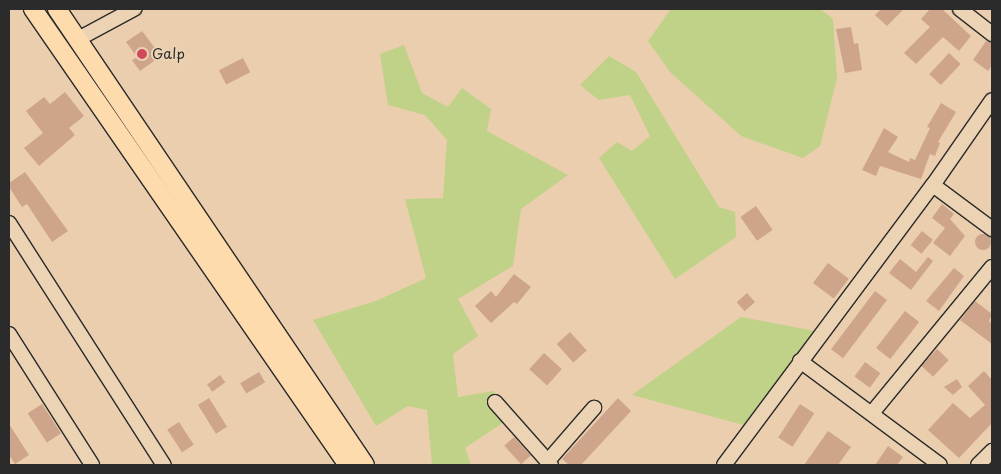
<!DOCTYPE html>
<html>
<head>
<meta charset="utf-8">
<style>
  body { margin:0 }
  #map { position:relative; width:1001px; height:474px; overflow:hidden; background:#ebceae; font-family:"Playpen Sans",sans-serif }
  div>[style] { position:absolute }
  .green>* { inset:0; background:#bfd287 }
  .building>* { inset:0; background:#cea58a; transform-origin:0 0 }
  .round { border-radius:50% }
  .roads { filter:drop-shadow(1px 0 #2b2b2b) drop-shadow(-1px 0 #2b2b2b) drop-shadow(0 1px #2b2b2b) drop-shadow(0 -1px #2b2b2b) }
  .minor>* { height:14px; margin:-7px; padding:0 7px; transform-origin:7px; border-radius:7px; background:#ebd3b3 }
  .major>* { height:18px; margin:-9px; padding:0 9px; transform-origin:9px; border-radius:9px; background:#fedbac }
  .dots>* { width:14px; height:14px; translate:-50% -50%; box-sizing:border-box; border:2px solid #ebd3b3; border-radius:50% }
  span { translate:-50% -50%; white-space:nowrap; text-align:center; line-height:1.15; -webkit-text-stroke:4px #ebd3b3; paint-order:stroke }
  .poi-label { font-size:14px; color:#2b2b2b }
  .left { translate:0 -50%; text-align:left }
  .frame { position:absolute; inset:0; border:10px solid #2b2b2b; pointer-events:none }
</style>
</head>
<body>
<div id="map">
  <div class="green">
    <div style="clip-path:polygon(671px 9px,820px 9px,833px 19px,837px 78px,820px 146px,803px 158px,741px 136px,670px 72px,648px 41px)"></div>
    <div style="clip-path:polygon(404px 45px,422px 93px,448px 107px,462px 88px,491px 109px,487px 131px,568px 175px,521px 209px,513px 266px,458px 299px,478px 336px,453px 354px,458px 397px,494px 391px,513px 416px,465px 448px,471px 465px,432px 465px,427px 410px,408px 406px,376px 426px,313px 320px,376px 301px,426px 278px,405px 199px,443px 198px,447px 140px,425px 115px,388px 105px,380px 54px)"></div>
    <div style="clip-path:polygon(609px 56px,636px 72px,719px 207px,735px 212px,736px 237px,675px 279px,599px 158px,617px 142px,632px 151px,650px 136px,630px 95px,599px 100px,580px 85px)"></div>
    <div style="clip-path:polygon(741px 317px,821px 332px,751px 427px,632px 395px)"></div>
  </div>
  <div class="building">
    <div style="clip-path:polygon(881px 9px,904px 9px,887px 26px,875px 15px)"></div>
    <div style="clip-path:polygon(930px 9px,942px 9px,971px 36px,959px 51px,943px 37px,916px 64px,904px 53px,930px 27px,921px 19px)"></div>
    <div style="clip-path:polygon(851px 27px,854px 44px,858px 43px,862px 70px,845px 73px,836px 29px)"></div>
    <div style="clip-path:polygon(142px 31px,161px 56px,140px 71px,132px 60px,137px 57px,126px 42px)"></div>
    <div style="clip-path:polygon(986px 41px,992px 43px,992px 65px,988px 71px,973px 60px)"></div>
    <div style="left:949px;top:53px;width:16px;height:29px;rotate:43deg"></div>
    <div style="left:243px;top:58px;width:16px;height:27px;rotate:63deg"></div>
    <div style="clip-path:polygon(65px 92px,84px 116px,69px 128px,75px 135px,39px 166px,24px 148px,43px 133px,26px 111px,44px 97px,50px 104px)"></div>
    <div style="clip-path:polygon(941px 103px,956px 112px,938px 142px,940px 143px,935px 156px,930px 154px,921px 179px,880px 166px,876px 176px,862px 170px,884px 128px,898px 137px,888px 152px,909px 162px,910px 158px,915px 160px,930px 128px,927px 127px)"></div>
    <div style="clip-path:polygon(25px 172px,68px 231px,52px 242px,27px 204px,22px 207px,9px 187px,9px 183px)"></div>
    <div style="clip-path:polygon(942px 204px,954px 214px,950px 219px,965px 236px,950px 256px,933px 243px,945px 228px,932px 218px)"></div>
    <div style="left:756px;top:206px;width:29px;height:19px;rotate:55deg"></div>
    <div style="left:922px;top:231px;width:14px;height:18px;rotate:39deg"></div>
    <div class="round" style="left:975px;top:234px;width:16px;height:16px"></div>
    <div style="clip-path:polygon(928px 257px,933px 261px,911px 290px,889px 273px,900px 259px,916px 272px)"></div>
    <div style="left:828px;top:263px;width:26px;height:25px;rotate:37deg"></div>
    <div style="clip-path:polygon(954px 268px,964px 276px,939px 311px,926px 301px)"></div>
    <div style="clip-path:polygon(514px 274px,531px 287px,517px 304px,514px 302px,491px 323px,475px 306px,491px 291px,496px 297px)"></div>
    <div style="left:875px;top:291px;width:15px;height:73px;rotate:37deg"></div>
    <div style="left:747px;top:293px;width:12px;height:14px;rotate:48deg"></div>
    <div style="clip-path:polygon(975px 301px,992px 314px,989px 321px,992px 324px,992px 344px,960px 320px)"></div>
    <div style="left:905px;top:311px;width:18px;height:47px;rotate:38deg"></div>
    <div style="left:570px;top:332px;width:25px;height:18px;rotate:48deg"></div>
    <div style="left:937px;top:349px;width:16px;height:23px;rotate:43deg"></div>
    <div style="left:544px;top:353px;width:24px;height:22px;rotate:42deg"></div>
    <div style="left:865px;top:362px;width:19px;height:18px;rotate:36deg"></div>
    <div style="clip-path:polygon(984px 371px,992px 380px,992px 423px,959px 458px,928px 430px,953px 403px,970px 418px,985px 405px,968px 386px)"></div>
    <div style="left:259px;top:372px;width:12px;height:22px;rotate:59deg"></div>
    <div style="left:220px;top:375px;width:9px;height:16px;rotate:54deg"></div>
    <div style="clip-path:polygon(957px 379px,962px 387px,953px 395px,944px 387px)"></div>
    <div style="left:209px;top:398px;width:34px;height:13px;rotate:58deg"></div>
    <div style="clip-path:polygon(618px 398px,631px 411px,581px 465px,569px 465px,562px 459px)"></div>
    <div style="left:42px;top:404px;width:35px;height:17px;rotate:57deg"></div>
    <div style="left:800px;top:404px;width:17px;height:40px;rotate:33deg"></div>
    <div style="left:179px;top:422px;width:27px;height:14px;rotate:57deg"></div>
    <div style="clip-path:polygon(9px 424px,29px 455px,15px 464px,9px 455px)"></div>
    <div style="clip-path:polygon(828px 431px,851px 447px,838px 465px,804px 465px)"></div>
    <div style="left:514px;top:437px;width:25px;height:13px;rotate:48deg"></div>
    <div style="clip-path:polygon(888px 446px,903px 457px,897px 465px,875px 465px)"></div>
  </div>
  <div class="roads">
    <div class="minor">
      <div style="left:960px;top:9px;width:41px;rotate:38deg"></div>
      <div style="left:78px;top:39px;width:64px;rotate:-28.2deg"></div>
      <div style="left:933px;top:185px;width:74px;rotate:36.7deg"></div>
      <div style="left:9px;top:223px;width:287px;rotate:57.4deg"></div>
      <div style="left:9px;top:334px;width:155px;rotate:57.6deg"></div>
      <div style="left:800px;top:361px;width:174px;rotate:36.6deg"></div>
      <div style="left:495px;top:402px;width:84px;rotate:48.4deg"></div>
      <div style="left:872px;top:413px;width:189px;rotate:-50.6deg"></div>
      <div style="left:547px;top:462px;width:72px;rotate:-49deg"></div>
      <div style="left:724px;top:465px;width:349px;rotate:-53.3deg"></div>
      <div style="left:933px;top:185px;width:103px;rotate:-55.2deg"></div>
      <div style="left:978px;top:465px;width:20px;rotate:-45deg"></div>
    </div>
    <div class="major">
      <div style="left:33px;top:9px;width:554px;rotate:55.36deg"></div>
      <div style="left:57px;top:9px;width:550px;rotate:55.96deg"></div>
    </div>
  </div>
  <div class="dots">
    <div style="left:142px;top:54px;background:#d1495b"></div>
  </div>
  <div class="poi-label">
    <span class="left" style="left:152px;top:54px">Galp</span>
  </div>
  <div class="frame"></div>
</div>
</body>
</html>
